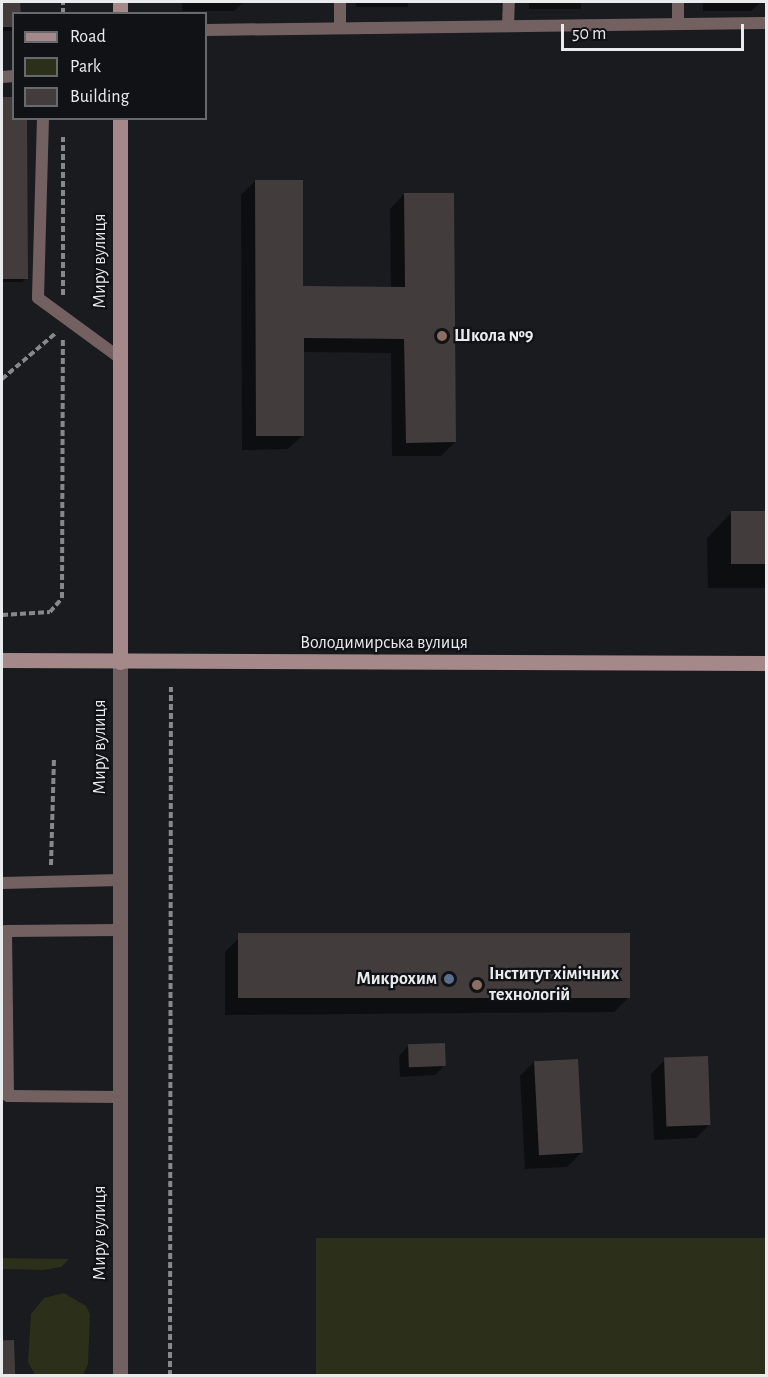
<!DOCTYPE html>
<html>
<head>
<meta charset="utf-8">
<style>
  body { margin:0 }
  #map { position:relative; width:768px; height:1377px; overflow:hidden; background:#191b1f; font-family:"Alegreya Sans",sans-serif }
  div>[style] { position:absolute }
  .green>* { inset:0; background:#2c2f19; transform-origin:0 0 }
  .shadow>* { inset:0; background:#0007; transform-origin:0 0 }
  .building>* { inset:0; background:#423c3c; transform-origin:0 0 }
  .path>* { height:4px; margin-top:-2px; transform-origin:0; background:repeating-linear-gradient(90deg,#86888b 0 6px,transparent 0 9px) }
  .lane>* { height:12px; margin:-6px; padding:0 6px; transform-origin:6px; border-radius:6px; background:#736162 }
  .street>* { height:15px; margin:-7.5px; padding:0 7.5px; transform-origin:7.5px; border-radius:7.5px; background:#736162 }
  .secondary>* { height:15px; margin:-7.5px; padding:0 7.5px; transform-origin:7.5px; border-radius:7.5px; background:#a5898a }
  .dots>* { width:16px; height:16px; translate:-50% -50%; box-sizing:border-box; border:3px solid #101216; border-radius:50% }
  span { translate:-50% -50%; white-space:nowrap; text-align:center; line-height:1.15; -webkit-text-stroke:4.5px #101216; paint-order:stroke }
  .street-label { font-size:18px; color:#e9ebed }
  .poi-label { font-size:18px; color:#e9ebed; font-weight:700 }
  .left { translate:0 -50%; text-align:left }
  .right { translate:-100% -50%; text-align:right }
  .frame { position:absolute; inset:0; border:3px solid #e9ebed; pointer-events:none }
  .legend { position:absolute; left:12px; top:12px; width:195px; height:108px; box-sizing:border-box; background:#101216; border:2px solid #67696c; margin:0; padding:8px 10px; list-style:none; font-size:18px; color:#e9ebed }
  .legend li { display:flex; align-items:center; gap:12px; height:30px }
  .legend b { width:30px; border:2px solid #67696c }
  .scale { position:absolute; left:561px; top:24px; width:183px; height:27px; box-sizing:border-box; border:3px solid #e9ebed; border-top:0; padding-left:8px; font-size:18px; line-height:21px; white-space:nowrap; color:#e9ebed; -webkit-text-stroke:4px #101216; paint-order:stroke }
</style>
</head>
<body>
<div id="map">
  <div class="green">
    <div style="left:316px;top:1238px;width:450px;height:137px"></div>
    <div style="clip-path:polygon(2px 1258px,69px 1259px,61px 1267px,43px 1270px,2px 1269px)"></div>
    <div style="clip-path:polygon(64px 1293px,86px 1306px,90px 1314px,88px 1364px,83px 1375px,35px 1375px,28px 1362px,31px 1314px,44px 1298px)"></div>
  </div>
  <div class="shadow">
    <div style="clip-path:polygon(2px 2px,19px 2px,19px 14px,14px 14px,14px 31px,2px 31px)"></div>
    <div style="clip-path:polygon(182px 2px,244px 2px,234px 11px,182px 11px)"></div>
    <div style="left:356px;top:2px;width:52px;height:5px"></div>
    <div style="left:529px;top:2px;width:52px;height:7px"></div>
    <div style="clip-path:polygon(703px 2px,761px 2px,751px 11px,703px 11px)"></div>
    <div style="clip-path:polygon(2px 99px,14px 99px,26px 278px,22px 282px,2px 282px)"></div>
    <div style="clip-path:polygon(255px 181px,302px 287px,391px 289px,390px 209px,404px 194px,455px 442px,441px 456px,392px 456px,391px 353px,302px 352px,303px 435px,288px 449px,242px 450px,241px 195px)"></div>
    <div style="clip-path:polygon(731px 513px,766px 513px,766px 588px,708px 588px,707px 538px)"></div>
    <div style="clip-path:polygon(239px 938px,629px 997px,614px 1012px,225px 1015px,225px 952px)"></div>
    <div style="clip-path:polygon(408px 1046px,445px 1065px,435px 1075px,400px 1077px,399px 1056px)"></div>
    <div style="clip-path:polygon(665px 1060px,710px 1124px,696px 1138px,654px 1140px,651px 1074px)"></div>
    <div style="clip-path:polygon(534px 1062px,581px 1153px,567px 1167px,525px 1169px,520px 1076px)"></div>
  </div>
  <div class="building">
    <div style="clip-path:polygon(2px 2px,20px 2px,21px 14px,14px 14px,14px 27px,2px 27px)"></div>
    <div style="clip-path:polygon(2px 97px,14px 97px,14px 118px,27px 118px,28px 279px,2px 279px)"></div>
    <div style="clip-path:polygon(255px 180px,303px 180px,303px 286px,405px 287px,404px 193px,454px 193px,456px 442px,406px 443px,404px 339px,304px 338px,304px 436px,256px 436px)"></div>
    <div style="left:766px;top:511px;width:53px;height:35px;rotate:90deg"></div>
    <div style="left:630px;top:933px;width:65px;height:392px;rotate:90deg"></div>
    <div style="left:445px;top:1043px;width:23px;height:37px;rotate:88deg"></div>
    <div style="left:708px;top:1056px;width:69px;height:44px;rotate:88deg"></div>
    <div style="left:578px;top:1059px;width:94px;height:44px;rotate:87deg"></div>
    <div style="left:14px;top:1340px;width:36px;height:12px;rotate:88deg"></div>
  </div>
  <div class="path">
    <div style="left:63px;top:14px;width:12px;rotate:-90deg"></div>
    <div style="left:63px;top:295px;width:158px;rotate:-90deg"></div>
    <div style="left:2px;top:379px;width:72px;rotate:-40.5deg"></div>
    <div style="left:2px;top:615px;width:48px;rotate:-3.6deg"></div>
    <div style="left:50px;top:612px;width:18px;rotate:-49deg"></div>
    <div style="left:62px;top:598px;width:260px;rotate:-89.8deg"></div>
    <div style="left:51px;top:865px;width:105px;rotate:-88.4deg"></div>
    <div style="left:170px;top:1376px;width:689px;rotate:-89.92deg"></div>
  </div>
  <div class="lane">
    <div style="left:340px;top:2px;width:26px;rotate:90deg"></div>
    <div style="left:678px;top:24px;width:22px;rotate:-90deg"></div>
    <div style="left:508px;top:26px;width:24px;rotate:-88deg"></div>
    <div style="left:206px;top:30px;width:560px;rotate:-0.72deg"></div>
    <div style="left:2px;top:77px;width:12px;rotate:-5deg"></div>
    <div style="left:43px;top:118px;width:180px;rotate:91.6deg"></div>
    <div style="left:38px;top:298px;width:102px;rotate:36.2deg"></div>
    <div style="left:2px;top:883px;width:118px;rotate:-1.5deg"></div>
    <div style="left:120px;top:1097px;width:112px;rotate:-179.5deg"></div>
    <div style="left:8px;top:1096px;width:165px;rotate:-90.7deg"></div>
    <div style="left:6px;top:931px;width:114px;rotate:-0.5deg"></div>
  </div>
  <div class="street">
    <div style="left:120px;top:662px;width:714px;rotate:90deg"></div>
  </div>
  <div class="secondary">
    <div style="left:120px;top:2px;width:12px;rotate:90deg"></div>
    <div style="left:2px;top:660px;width:764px;rotate:0.22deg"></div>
    <div style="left:120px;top:662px;width:544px;rotate:-90deg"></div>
  </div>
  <div class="dots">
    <div style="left:442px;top:336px;background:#8d6e63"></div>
    <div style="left:449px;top:979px;background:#5c6f8a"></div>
    <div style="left:477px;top:985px;background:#8d6e63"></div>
  </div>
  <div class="street-label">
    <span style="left:100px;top:261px;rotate:-90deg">Миру вулиця</span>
    <span style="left:384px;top:643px">Володимирська вулиця</span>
    <span style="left:100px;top:747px;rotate:-90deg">Миру вулиця</span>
    <span style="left:100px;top:1233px;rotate:-90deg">Миру вулиця</span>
  </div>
  <div class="poi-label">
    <span class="left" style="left:454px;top:336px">Школа №9</span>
    <span class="left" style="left:489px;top:985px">Інститут хімічних<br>технологій</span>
    <span class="right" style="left:437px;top:979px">Микрохим</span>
  </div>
  <div class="frame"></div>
  <ul class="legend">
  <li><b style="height:8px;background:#a5898a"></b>Road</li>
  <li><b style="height:16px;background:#2c2f19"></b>Park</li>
  <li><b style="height:16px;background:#423c3c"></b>Building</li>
  </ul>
  <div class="scale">50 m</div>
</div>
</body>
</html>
